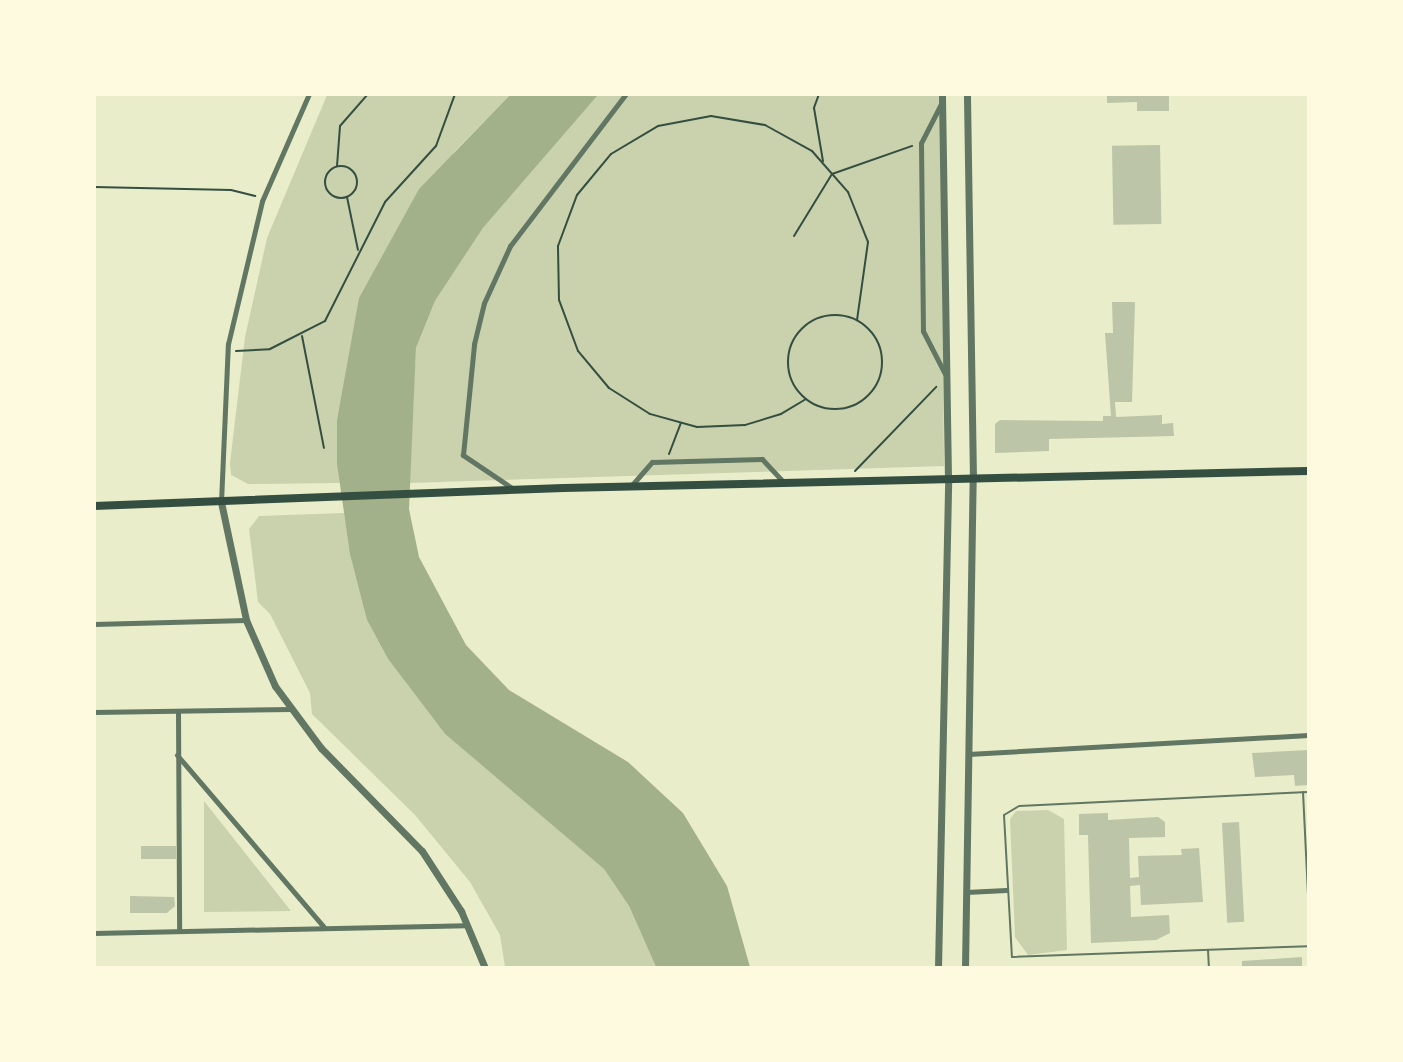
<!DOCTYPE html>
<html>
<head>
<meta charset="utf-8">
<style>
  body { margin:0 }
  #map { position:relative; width:1403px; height:1062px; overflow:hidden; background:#e9edc9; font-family:Cabin,sans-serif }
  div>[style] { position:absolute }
  .green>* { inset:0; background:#cad2ad }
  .water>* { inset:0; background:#a3b18a }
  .building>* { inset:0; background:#bcc5a7; transform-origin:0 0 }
  .path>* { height:2px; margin:-1px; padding:0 1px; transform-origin:1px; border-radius:1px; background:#344e41 }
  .path>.ring { margin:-1px; padding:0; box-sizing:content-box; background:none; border:2px solid #344e41; border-radius:50% }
  .service>* { height:2px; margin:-1px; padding:0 1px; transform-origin:1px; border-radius:1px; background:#617663 }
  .minor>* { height:5px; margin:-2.5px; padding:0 2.5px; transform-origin:2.5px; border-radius:2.5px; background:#617663 }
  .tertiary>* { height:7px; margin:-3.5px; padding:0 3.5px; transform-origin:3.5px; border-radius:3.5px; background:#617663 }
  .secondary>* { height:8px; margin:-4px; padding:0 4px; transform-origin:4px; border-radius:4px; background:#344e41 }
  span { translate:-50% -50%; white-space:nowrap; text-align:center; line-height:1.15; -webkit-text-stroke:6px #fefae0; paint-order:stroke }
  .frame { position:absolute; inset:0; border:96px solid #fefae0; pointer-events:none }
</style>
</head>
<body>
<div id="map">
  <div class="green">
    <div style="clip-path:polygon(327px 95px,510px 95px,454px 152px,337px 420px,340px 483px,248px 484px,231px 475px,230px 463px,245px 337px,267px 238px)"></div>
    <div style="clip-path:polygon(598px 95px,941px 95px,944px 466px,409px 483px,416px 348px,435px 301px,483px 228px)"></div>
    <div style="clip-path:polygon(344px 513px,367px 620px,388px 659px,445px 734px,604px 869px,629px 906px,656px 967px,505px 967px,500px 935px,470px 882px,415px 815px,312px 714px,310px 693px,270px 614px,258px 602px,249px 529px,259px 516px)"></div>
    <div style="clip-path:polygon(204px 801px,291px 911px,204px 912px)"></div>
    <div style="clip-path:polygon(1048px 810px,1064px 819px,1067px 950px,1028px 955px,1015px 937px,1010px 819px,1016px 811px)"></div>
  </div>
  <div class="water">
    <div style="clip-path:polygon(510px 95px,598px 95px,483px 228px,435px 301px,416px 348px,409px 509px,419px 557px,466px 645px,509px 690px,628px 762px,683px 813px,727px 886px,750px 967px,656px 967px,629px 906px,604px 869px,445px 734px,388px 659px,367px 620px,350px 554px,337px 464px,337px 420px,359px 298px,419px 189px)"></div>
  </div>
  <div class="building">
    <div style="clip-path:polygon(1107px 94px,1169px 94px,1169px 111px,1137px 111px,1137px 102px,1107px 103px)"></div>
    <div style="left:1160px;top:145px;width:79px;height:48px;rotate:89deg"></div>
    <div style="clip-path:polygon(1112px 302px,1135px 302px,1132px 402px,1115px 402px,1116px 417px,1162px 415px,1162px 424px,1173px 423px,1174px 436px,1049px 439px,1049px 451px,995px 453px,995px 424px,1000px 420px,1103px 421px,1103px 416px,1111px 416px,1105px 333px,1113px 333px)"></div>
    <div style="clip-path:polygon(1308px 750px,1308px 785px,1295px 786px,1294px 775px,1255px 777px,1252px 753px)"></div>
    <div style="clip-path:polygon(1108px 813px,1108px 820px,1158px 817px,1165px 822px,1165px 837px,1129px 838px,1130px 878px,1139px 877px,1138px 856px,1182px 855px,1181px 849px,1199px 848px,1203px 902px,1141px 905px,1140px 885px,1130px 886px,1131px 917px,1169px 915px,1170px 933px,1156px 940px,1091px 943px,1088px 835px,1079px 835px,1079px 814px)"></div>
    <div style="left:1239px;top:822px;width:100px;height:17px;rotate:87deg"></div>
    <div style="left:176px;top:846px;width:13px;height:35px;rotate:90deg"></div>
    <div style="clip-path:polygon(130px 896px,174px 897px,175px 906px,167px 913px,130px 913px)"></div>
    <div style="clip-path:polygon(1302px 957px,1302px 968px,1242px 968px,1242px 961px)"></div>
  </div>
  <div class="path">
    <div style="left:819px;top:94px;width:15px;rotate:110deg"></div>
    <div style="left:814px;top:108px;width:54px;rotate:80.4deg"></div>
    <div class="ring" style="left:325px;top:166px;width:30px;height:30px"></div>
    <div style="left:337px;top:166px;width:40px;rotate:-85.7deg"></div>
    <div style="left:340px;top:126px;width:43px;rotate:-48.8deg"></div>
    <div style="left:94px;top:187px;width:137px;rotate:1.3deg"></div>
    <div style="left:231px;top:190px;width:25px;rotate:14deg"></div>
    <div style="left:347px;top:197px;width:54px;rotate:78.3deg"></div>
    <div style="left:794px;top:236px;width:73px;rotate:-58.5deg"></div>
    <div style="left:832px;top:174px;width:85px;rotate:-19.3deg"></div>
    <div class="ring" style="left:788px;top:315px;width:92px;height:92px"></div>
    <div style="left:302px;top:336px;width:114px;rotate:78.9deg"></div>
    <div style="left:236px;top:351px;width:34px;rotate:-3deg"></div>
    <div style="left:270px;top:349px;width:62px;rotate:-27deg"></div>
    <div style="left:325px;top:321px;width:133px;rotate:-63.2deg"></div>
    <div style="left:385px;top:202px;width:76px;rotate:-47.7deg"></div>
    <div style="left:436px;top:146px;width:55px;rotate:-69.9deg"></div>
    <div style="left:806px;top:399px;width:29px;rotate:149deg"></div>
    <div style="left:781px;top:414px;width:38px;rotate:163deg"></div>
    <div style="left:745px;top:425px;width:48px;rotate:177.6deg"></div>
    <div style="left:697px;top:427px;width:49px;rotate:-164.5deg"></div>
    <div style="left:650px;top:414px;width:49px;rotate:-147.6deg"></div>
    <div style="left:609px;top:388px;width:48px;rotate:-130deg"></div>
    <div style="left:578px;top:351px;width:54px;rotate:-110.4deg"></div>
    <div style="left:559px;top:300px;width:54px;rotate:-91.1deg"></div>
    <div style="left:558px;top:246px;width:54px;rotate:-69.6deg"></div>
    <div style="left:577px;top:195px;width:53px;rotate:-50.3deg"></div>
    <div style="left:611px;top:154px;width:55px;rotate:-30.8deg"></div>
    <div style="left:658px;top:126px;width:54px;rotate:-10.7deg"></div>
    <div style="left:711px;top:116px;width:55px;rotate:9.5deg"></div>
    <div style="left:765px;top:125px;width:54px;rotate:29deg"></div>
    <div style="left:812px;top:151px;width:55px;rotate:48.7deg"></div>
    <div style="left:848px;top:192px;width:54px;rotate:68.2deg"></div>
    <div style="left:868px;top:242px;width:79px;rotate:98deg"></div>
    <div style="left:669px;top:454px;width:33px;rotate:-69deg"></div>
    <div style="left:855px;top:471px;width:117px;rotate:-46deg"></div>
  </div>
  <div class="service">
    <div style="left:1303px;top:792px;width:102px;rotate:87.2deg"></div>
    <div style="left:1308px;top:792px;width:289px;rotate:177.2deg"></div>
    <div style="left:1019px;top:806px;width:17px;rotate:149deg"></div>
    <div style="left:1004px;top:815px;width:142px;rotate:86.8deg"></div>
    <div style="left:1012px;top:957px;width:296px;rotate:-2.1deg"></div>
    <div style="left:1208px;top:950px;width:18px;rotate:87deg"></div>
  </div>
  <div class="minor">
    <div style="left:942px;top:102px;width:46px;rotate:117.1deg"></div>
    <div style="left:921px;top:143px;width:188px;rotate:89.4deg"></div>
    <div style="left:923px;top:331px;width:48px;rotate:62.9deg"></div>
    <div style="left:631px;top:486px;width:32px;rotate:-49deg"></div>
    <div style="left:652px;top:462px;width:110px;rotate:-1.6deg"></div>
    <div style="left:762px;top:459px;width:33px;rotate:47deg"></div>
    <div style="left:515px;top:490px;width:63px;rotate:-146.1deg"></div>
    <div style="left:463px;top:455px;width:112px;rotate:-84.3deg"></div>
    <div style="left:474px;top:344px;width:42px;rotate:-76.3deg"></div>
    <div style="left:484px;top:303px;width:63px;rotate:-65.5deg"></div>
    <div style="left:510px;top:246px;width:191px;rotate:-52.7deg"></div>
    <div style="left:221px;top:502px;width:158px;rotate:-87.5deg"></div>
    <div style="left:228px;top:344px;width:147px;rotate:-76.6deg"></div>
    <div style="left:262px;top:201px;width:117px;rotate:-66.3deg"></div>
    <div style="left:94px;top:624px;width:152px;rotate:-1.5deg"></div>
    <div style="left:178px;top:711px;width:218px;rotate:89.7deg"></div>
    <div style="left:94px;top:712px;width:197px;rotate:-0.9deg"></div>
    <div style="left:968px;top:754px;width:341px;rotate:-3.2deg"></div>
    <div style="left:177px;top:755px;width:225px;rotate:49.5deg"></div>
    <div style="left:966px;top:892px;width:40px;rotate:-2.9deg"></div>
    <div style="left:94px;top:933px;width:372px;rotate:-1.2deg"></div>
  </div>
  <div class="tertiary">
    <div style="left:221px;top:502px;width:121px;rotate:78deg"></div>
    <div style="left:246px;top:620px;width:72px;rotate:66.3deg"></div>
    <div style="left:275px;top:686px;width:77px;rotate:53.4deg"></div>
    <div style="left:321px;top:748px;width:144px;rotate:45.6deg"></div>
    <div style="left:422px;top:851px;width:72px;rotate:57deg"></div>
    <div style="left:461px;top:911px;width:62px;rotate:67.2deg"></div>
    <div style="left:938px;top:968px;width:489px;rotate:-88.8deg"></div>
    <div style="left:948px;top:479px;width:385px;rotate:-90.9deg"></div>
    <div style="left:965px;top:968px;width:489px;rotate:-89.1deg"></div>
    <div style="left:973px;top:479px;width:385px;rotate:-90.9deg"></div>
  </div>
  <div class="secondary">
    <div style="left:94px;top:506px;width:470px;rotate:-2.2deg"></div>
    <div style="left:564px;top:488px;width:744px;rotate:-1.31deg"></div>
  </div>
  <div class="frame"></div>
</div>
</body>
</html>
